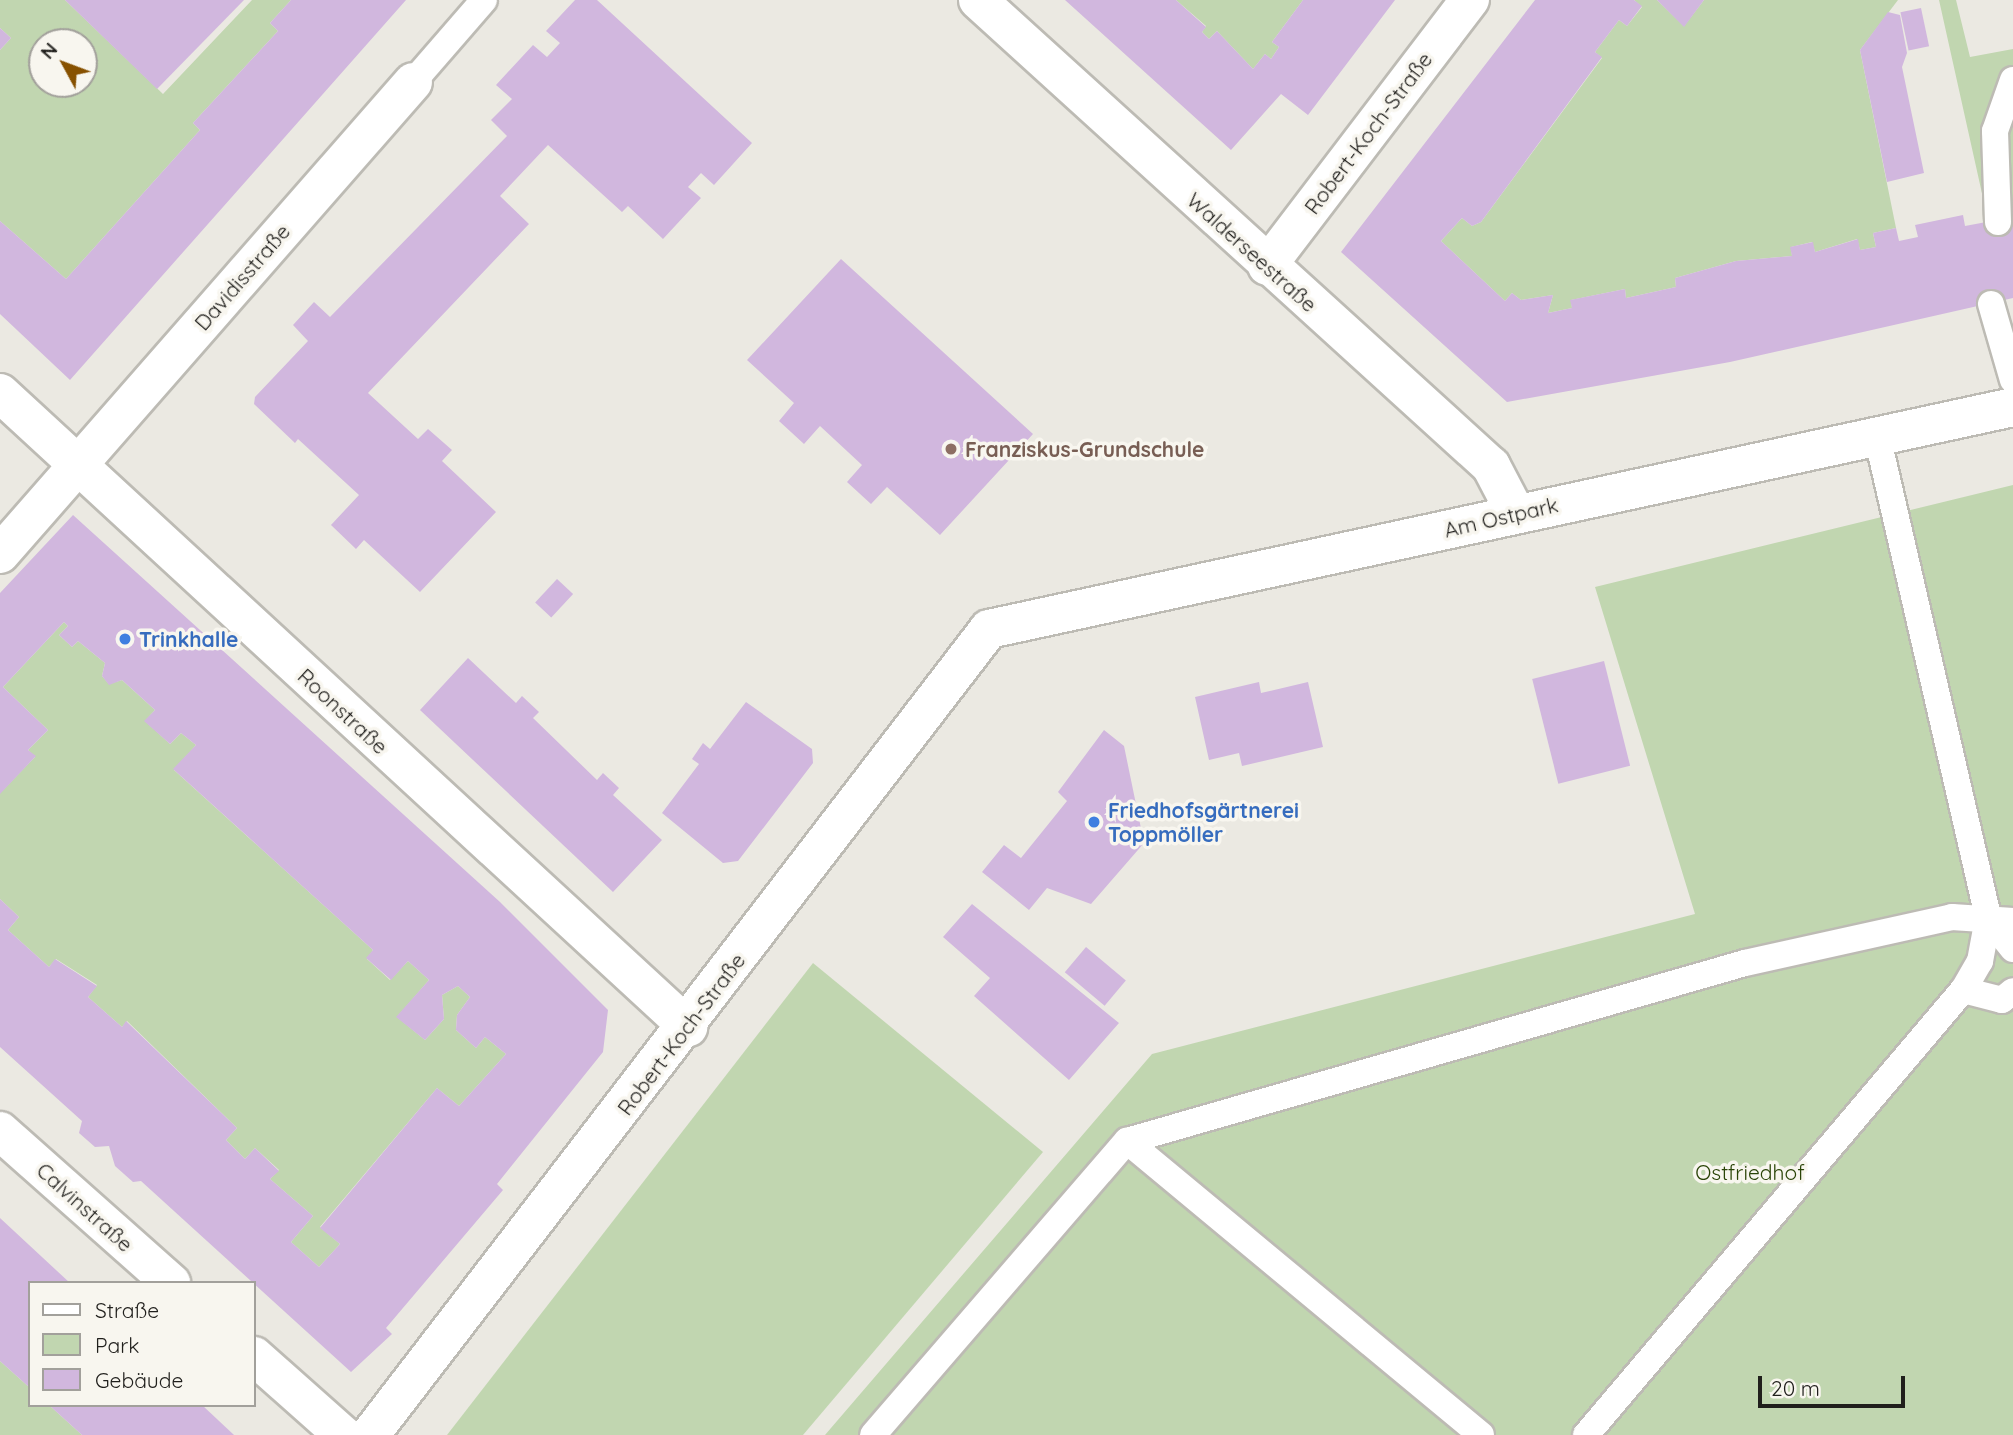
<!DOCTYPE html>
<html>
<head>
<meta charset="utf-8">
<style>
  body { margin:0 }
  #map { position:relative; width:2013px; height:1435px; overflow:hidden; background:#ebe9e2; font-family:Quicksand,sans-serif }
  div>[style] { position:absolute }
  .green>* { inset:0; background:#c1d6b0 }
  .building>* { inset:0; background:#d1b7de; transform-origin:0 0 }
  .roads { filter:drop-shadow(2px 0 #bdbbb4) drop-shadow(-2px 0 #bdbbb4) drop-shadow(0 2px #bdbbb4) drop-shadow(0 -2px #bdbbb4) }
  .service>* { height:26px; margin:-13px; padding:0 13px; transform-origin:13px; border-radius:13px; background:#fff }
  .minor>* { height:38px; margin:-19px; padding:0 19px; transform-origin:19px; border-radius:19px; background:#fff }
  .dots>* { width:19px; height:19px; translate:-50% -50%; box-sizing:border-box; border:4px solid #f8f6ef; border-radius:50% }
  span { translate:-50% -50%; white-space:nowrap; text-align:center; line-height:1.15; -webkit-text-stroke:7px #f8f6ef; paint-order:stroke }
  .street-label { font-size:21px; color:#201f1c }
  .education-label { font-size:21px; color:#785e54; font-weight:700 }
  .left { translate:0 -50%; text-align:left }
  .shop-label { font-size:21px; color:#366cbe; font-weight:700 }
  .park-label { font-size:21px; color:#2a4407 }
  .legend { position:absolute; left:28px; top:1281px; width:228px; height:126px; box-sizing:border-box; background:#f8f6ef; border:2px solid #a2a09b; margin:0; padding:9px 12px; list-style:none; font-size:21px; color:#201f1c }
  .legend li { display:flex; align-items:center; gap:14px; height:35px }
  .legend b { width:35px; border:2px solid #a2a09b }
  .north { position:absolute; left:28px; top:28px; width:70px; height:70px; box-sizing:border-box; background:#f8f6ef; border:2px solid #a2a09b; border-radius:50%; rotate:311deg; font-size:19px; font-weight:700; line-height:28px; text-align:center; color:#201f1c }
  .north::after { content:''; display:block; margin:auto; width:24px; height:32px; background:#875100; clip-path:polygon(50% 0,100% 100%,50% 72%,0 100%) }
  .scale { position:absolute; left:1758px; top:1376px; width:147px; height:32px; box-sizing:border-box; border:4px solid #201f1c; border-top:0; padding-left:9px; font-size:21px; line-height:24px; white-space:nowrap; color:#201f1c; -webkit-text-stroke:5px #f8f6ef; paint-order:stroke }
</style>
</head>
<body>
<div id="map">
  <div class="green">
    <div style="clip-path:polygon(evenodd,0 0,65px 0,163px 94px,252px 0,291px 0,270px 23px,278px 31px,193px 123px,200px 130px,66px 279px,0 221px,0 50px,11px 38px,0 28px,0 0,42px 42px,84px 42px,84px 84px,42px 84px,42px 42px)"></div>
    <div style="clip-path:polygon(1176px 0,1303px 0,1272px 42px,1279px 47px,1271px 59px,1265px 54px,1253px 69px,1217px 31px,1209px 39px,1202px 32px,1206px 26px)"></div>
    <div style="clip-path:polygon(1634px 0,1657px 0,1684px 26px,1704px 0,1898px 0,1860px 50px,1896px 228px,1873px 233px,1876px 247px,1860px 250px,1857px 239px,1815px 252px,1812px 242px,1791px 247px,1792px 256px,1736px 261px,1675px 278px,1676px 287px,1626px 298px,1625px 289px,1571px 300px,1572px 308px,1548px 313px,1553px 295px,1521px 300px,1512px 293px,1505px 301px,1441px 241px,1462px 218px,1472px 226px,1481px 222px,1602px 58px,1595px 52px,1619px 20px,1627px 26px,1642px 7px)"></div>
    <div style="clip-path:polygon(1939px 0,1956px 0,1970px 57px,2013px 49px,2013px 217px,1989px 225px)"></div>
    <div style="clip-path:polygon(2013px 485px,2013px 1435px,825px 1435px,1152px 1054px,1695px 914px,1595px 587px)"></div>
    <div style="clip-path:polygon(64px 622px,68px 626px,59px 635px,72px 647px,78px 641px,105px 663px,102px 676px,109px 684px,122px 680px,155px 710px,145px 721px,170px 744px,181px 733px,196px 745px,174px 770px,373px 950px,367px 959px,390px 980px,408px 961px,429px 980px,397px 1017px,425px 1040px,444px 1019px,442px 995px,458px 986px,470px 997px,457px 1015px,456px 1030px,476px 1048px,485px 1037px,506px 1054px,459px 1106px,437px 1088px,320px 1227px,340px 1244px,319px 1267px,291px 1242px,313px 1216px,270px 1179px,279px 1170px,255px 1148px,245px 1159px,226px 1140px,237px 1128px,127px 1021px,122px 1027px,88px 997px,97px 985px,56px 959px,49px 967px,8px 930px,19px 917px,0 899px,0 793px,35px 757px,28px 750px,48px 730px,3px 687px)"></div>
    <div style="clip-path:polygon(813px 963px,1043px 1152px,803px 1435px,447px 1435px)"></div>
    <div style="clip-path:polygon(0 1361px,30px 1388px,30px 1405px,49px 1405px,82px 1435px,0 1435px)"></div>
  </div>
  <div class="building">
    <div style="clip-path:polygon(65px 0,244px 0,157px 89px)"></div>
    <div style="clip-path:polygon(291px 0,406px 0,70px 380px,0 314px,0 221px,66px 279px,200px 130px,193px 123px,278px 31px,270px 23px)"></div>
    <div style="clip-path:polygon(575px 0,597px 0,752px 143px,714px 185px,701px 173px,688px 187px,701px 198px,663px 239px,628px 206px,622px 212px,548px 145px,500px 196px,529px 224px,368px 393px,418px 439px,428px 429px,452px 450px,442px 461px,496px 512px,420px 592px,364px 540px,356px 549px,331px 525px,359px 495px,298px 439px,295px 443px,254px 404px,255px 397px,308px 341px,293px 325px,314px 302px,330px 317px,507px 136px,491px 120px,512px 99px,496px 85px,533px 45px,547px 57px,560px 43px,546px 31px)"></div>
    <div style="clip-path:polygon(1065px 0,1176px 0,1206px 27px,1202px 32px,1209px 39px,1217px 31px,1253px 69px,1265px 54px,1271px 59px,1279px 47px,1272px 42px,1303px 0,1395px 0,1308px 115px,1281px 94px,1231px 150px)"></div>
    <div style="clip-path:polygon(1535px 0,1634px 0,1642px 6px,1627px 26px,1619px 20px,1595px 52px,1602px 57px,1481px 222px,1472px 226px,1462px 218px,1441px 241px,1505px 301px,1512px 293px,1521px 300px,1553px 295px,1548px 313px,1572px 308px,1570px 300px,1625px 289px,1626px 298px,1676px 287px,1675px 278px,1736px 261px,1792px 256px,1790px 247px,1813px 242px,1815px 252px,1858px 239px,1860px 250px,1876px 247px,1873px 233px,1896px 228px,1899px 241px,1918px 237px,1915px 225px,1963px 215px,1965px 226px,2013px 217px,2013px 298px,1730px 362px,1507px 402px,1341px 252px)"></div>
    <div style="clip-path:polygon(1657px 0,1704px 0,1684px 27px)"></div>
    <div style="left:1921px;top:8px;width:39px;height:21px;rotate:78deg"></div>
    <div style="clip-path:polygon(1888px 12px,1900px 15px,1907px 53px,1902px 67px,1924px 173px,1887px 182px,1860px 50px)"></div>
    <div style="clip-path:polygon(0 28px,11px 38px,0 50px)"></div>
    <div style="clip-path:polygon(841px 259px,1033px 434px,940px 535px,887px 487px,871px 504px,847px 482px,862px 465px,820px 426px,804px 444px,779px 421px,794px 403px,747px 360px)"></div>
    <div style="clip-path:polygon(73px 515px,500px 902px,608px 1010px,603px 1052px,497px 1184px,503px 1190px,386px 1328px,392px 1334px,351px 1372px,141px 1181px,133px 1182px,115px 1166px,109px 1146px,95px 1147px,79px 1133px,82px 1121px,0 1047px,0 899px,19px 917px,8px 930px,49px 967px,55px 959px,97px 986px,88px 997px,122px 1027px,126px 1021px,237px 1128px,226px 1140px,245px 1159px,255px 1148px,279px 1171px,270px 1179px,313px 1216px,291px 1242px,319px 1267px,340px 1244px,320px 1228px,437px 1088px,459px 1106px,506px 1054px,485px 1037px,476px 1048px,456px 1030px,457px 1015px,470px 997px,458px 986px,442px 995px,444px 1019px,425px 1040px,396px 1017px,429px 980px,408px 961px,391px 980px,366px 958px,373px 950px,173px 769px,196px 745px,181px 733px,170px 744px,144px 721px,155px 710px,122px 680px,109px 685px,102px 676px,105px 663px,78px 641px,72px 647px,59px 635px,68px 626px,64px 622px,3px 687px,48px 730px,28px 750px,36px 756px,0 794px,0 593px)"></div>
    <div style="left:557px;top:579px;width:22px;height:32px;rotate:43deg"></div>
    <div style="clip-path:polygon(468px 658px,516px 703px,522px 696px,539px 712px,533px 718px,597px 780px,603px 773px,619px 788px,613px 795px,662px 840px,613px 892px,420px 710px)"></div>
    <div style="left:1604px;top:661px;width:108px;height:74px;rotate:76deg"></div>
    <div style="clip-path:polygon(1259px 682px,1261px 693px,1308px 682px,1323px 747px,1242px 766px,1239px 753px,1209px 760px,1195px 697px)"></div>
    <div style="clip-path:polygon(746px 702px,812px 749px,813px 763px,738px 861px,723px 863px,662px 813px,699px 764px,692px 759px,703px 743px,710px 749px)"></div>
    <div style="clip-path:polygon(1104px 730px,1124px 746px,1144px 843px,1091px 904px,1047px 888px,1029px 910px,982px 872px,1004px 845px,1021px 858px,1067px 801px,1058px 792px)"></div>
    <div style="clip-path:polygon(972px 904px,1119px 1023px,1069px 1080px,974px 996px,990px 978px,943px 937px)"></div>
    <div style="left:1086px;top:947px;width:52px;height:33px;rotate:40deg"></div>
    <div style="clip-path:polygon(0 1218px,70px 1283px,30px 1283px,30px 1388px,0 1361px)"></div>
    <div style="clip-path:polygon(49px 1405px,202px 1405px,234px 1435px,82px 1435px)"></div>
  </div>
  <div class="roads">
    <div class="service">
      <div style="left:413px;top:82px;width:108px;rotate:-49.1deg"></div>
      <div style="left:1998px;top:222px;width:91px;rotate:-91.9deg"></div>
      <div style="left:1995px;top:131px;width:54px;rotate:-70.6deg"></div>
      <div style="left:1991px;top:304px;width:79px;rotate:73.9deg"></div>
      <div style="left:1878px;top:440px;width:490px;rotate:77deg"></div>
      <div style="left:2013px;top:949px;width:40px;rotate:-129deg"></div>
      <div style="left:1988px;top:918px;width:44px;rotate:100.5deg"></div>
      <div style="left:1980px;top:961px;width:34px;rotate:120deg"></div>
      <div style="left:1963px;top:990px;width:40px;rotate:14.4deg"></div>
      <div style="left:2002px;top:1000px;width:14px;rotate:-39deg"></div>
      <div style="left:1127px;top:1141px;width:460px;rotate:39.7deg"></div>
      <div style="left:873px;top:1435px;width:389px;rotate:-49.2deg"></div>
      <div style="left:1127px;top:1141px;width:643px;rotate:-16.07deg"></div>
      <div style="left:1745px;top:963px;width:212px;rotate:-12.5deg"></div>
      <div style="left:1952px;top:917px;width:61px;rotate:3.8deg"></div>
      <div style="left:1586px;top:1435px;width:583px;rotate:-49.73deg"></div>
    </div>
    <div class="minor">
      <div style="left:978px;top:0;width:693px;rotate:42.25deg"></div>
      <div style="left:1491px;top:466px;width:52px;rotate:62.4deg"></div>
      <div style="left:1267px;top:266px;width:335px;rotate:-52.7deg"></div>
      <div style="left:0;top:393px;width:936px;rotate:42.66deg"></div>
      <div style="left:0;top:554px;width:627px;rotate:-48.81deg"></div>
      <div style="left:0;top:1131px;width:229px;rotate:41.6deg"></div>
      <div style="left:254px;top:1356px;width:119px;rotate:41.6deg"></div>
      <div style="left:370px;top:1435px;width:1016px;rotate:-52.48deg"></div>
      <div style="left:989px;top:629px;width:1048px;rotate:-12.23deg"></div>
    </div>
  </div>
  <div class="dots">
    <div style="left:951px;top:449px;background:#8d6e63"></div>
    <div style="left:125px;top:639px;background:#3f7fe0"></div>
    <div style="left:1094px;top:822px;background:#3f7fe0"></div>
  </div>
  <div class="street-label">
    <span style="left:1368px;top:133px;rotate:-53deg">Robert-Koch-Straße</span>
    <span style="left:1252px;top:252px;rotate:42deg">Walderseestraße</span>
    <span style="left:242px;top:277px;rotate:-49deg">Davidisstraße</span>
    <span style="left:1501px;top:517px;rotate:-13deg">Am Ostpark</span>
    <span style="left:343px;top:711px;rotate:43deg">Roonstraße</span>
    <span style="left:681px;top:1034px;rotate:-53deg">Robert-Koch-Straße</span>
    <span style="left:85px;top:1207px;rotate:42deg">Calvinstraße</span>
  </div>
  <div class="education-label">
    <span class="left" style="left:965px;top:449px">Franziskus-Grundschule</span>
  </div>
  <div class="shop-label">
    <span class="left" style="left:139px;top:639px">Trinkhalle</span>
    <span class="left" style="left:1108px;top:822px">Friedhofsgärtnerei<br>Toppmöller</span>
  </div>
  <div class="park-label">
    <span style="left:1750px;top:1172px">Ostfriedhof</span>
  </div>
  <ul class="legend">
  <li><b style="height:9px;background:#fff"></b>Straße</li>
  <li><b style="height:19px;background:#c1d6b0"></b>Park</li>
  <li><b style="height:19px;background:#d1b7de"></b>Gebäude</li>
  </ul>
  <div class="north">N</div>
  <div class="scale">20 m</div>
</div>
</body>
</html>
